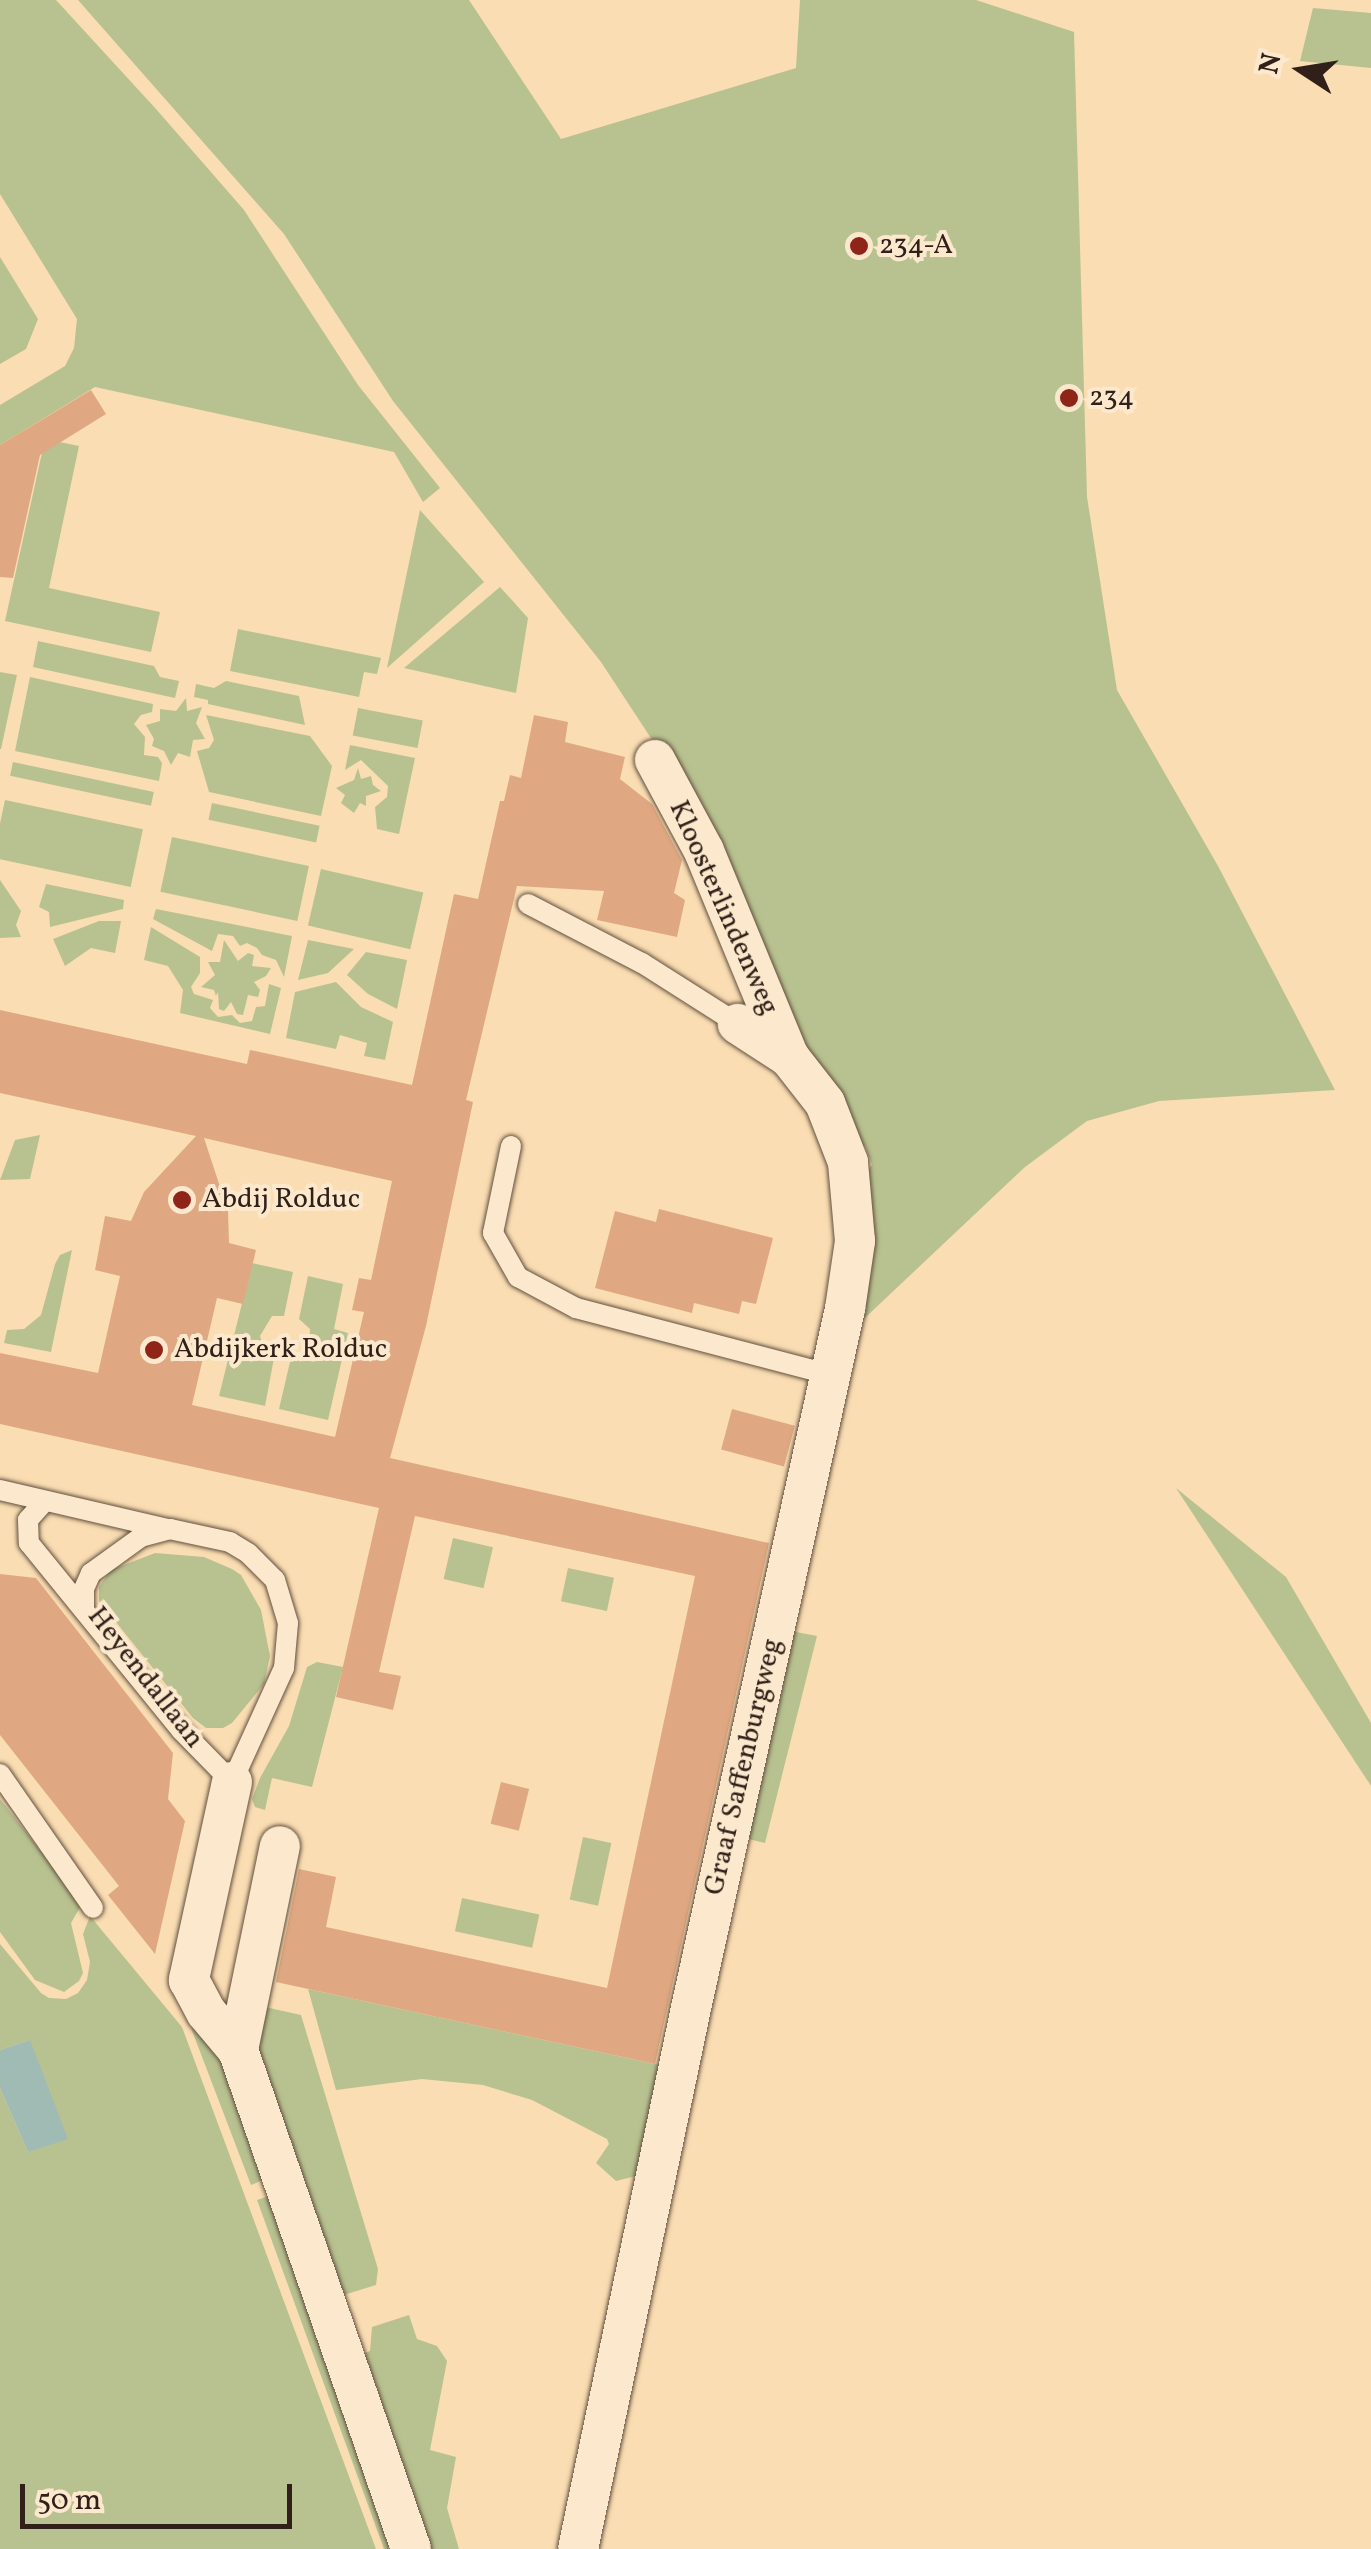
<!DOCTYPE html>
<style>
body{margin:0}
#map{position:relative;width:1371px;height:2549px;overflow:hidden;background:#faddb2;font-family:Vollkorn,serif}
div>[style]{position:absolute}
.green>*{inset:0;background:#b8c290;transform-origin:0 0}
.water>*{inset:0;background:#9fbbb3}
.building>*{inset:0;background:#e0a882;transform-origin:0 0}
.roads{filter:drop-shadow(0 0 2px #624f3f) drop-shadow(0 0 2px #624f3f)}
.lane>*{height:20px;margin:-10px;padding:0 10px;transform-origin:10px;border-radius:10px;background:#fce9cd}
.street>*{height:40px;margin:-20px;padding:0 20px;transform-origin:20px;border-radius:20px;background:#fce9cd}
.dots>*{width:28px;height:28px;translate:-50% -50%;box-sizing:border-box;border:5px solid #fce9cd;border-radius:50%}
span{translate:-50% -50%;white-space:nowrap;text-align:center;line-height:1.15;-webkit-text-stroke:8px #fce9cd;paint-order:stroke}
.poi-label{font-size:28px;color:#302019}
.left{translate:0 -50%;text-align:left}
.street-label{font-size:28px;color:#302019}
.north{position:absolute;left:1251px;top:20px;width:100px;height:100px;-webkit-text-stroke:8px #fce9cd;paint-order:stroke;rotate:282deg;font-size:28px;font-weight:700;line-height:40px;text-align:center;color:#302019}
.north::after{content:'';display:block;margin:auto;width:35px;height:45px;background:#302019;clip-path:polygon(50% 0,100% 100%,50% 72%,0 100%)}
.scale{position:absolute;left:20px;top:2484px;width:272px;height:45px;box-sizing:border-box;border:5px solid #302019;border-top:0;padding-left:12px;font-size:30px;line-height:35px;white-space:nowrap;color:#302019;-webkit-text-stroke:8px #fce9cd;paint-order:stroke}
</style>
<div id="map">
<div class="green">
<i style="clip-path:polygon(0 0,56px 0,156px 109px,244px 210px,358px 385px,440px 488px,423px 502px,394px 452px,95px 387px,0 445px,0 405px,65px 366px,74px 348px,77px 319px,0 194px)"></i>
<i style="clip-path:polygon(78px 0,469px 0,561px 139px,796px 68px,800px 0,976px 0,1074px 32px,1087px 497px,1117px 690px,1218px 866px,1335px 1090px,1159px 1101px,1087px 1121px,1025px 1167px,851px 1331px,861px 1177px,872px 1165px,865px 1146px,852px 1143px,664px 758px,601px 662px,393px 401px,284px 234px)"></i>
<i style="clip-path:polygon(1313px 8px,1371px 13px,1371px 68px,1300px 61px)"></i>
<i style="clip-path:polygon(0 257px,38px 319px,26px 349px,0 364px)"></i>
<i style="clip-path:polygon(45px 439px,79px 446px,49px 588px,160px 612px,151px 652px,5px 621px)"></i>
<i style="clip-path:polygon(420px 510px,484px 582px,387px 668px)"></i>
<i style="clip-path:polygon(500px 587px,528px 618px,516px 693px,404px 668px)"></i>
<i style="clip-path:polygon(238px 629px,381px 658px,377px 674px,364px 672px,359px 697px,230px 671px)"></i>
<i style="clip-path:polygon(38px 641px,154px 666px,160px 677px,179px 681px,175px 698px,33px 667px)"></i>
<i style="clip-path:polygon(0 672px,17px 675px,1px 749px,0 749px)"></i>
<i style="clip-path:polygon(30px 677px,153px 704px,152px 712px,141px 715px,134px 724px,145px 737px,144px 755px,158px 757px,162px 763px,159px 781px,15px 751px)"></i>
<i style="clip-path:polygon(226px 681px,299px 696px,305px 725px,208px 704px,208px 700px,194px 697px,196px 684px,214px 688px)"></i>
<i style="clip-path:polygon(186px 698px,187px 711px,202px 707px,196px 723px,205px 739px,193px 740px,190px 757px,178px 753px,171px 765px,164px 751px,152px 746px,154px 739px,146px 725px,160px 721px,160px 709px,176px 711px)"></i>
<i style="left:358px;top:708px;width:66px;height:28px;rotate:11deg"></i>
<i style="clip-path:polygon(206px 715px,310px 736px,332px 766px,321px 816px,209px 792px,197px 751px,209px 748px,214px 740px)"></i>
<i style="clip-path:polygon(350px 745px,415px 758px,399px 834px,377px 829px,375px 807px,387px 797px,388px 786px,361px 760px,345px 770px)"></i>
<i style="left:13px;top:762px;width:144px;height:14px;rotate:12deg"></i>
<i style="clip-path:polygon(358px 768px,361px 779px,371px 776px,373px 785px,381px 791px,366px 796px,366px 806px,360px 803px,354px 813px,341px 803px,345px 795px,336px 788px,354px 780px)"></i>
<i style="left:5px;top:800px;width:141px;height:59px;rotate:12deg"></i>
<i style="left:212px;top:803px;width:110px;height:17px;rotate:12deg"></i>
<i style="left:172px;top:837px;width:140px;height:56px;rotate:12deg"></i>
<i style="left:321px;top:869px;width:105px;height:58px;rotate:13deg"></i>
<i style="clip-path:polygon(0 880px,21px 911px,16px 925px,21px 937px,0 938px)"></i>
<i style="clip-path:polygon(46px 884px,124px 900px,123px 909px,50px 927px,49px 912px,39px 907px)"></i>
<i style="clip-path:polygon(156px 909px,292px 936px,284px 977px,276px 960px,262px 955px,257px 948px,247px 943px,240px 946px,233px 936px,218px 934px,212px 951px,153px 919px)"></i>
<i style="clip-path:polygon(99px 921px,121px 921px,115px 953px,91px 948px,65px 966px,53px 939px)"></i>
<i style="clip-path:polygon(151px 927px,200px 957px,200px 973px,191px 987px,194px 994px,213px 1000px,210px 1008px,218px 1017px,232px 1015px,240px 1023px,252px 1021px,256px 1007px,265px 1006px,269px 984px,281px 988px,270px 1034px,180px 1013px,183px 990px,168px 966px,144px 960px)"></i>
<i style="clip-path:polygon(224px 940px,238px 961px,248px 953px,254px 955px,252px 966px,271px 968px,266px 976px,254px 982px,260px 990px,258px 997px,248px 995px,243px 1015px,237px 1014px,231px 1002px,224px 1011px,219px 1009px,218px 992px,216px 996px,214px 990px,201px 987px,215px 975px,208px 962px,220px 962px)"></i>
<i style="clip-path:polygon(308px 940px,354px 949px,328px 973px,298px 980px)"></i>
<i style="clip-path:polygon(366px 952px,407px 960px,397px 1009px,368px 994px,347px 975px)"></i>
<i style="clip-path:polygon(336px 982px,361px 1007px,393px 1022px,385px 1060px,364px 1056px,367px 1043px,340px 1035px,336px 1049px,286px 1038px,295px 992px)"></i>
<i style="clip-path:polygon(40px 1135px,30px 1179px,0 1180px,15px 1140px)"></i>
<i style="clip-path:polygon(72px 1250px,51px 1352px,4px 1343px,7px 1330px,24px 1329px,41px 1315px,55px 1264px,60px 1255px)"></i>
<i style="clip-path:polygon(252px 1263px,293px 1272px,284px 1316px,272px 1316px,260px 1336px,264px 1351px,274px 1358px,265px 1406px,219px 1396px)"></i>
<i style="clip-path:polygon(308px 1276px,343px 1284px,334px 1329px,348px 1333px,328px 1420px,279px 1409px,290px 1362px,299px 1360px,309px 1349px,310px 1329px,299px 1319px)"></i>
<i style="clip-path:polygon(1176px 1488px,1286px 1577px,1371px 1723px,1371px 1786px)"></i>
<i style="left:453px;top:1538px;width:41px;height:42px;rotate:13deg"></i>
<i style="clip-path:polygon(155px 1553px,204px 1557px,232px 1569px,241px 1575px,261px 1610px,270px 1656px,264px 1684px,232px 1723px,223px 1728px,206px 1728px,193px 1718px,99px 1601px,99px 1587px,111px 1570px)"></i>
<i style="left:568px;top:1568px;width:47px;height:34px;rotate:12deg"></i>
<i style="clip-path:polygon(785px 1630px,817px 1636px,765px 1843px,748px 1839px)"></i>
<i style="clip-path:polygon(317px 1662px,343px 1667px,312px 1787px,272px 1778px,265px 1810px,255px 1807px,252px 1799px,260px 1778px,289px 1726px,307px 1667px)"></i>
<i style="clip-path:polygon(0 1799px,82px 1904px,71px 1923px,83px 1973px,79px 1981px,64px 1992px,35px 1980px,0 1932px)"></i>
<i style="left:583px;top:1837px;width:29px;height:64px;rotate:12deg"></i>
<i style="left:462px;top:1898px;width:79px;height:34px;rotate:12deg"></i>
<i style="clip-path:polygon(90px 1916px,182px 2027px,376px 2549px,0 2549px,0 2088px,28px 2152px,30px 2040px,0 2050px,0 1944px,41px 1993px,49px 1998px,66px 1999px,78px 1993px,87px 1980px,90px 1962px,83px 1934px)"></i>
<i style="clip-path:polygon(308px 1989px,664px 2066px,644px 2174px,616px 2181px,596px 2163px,609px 2144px,607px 2139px,532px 2100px,483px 2085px,422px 2079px,336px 2090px)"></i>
<i style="clip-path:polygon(256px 2005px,301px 2015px,378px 2269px,376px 2285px,337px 2297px,248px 2035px)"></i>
<i style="clip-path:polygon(191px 2028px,221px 2043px,268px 2178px,251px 2185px)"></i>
<i style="clip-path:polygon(275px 2194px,397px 2549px,384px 2549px,257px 2200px)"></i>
<i style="clip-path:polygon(409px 2315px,417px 2339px,437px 2346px,447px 2361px,430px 2450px,456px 2457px,447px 2508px,459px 2549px,421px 2549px,355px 2357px,370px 2351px,372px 2327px)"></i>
</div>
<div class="water">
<i style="clip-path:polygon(30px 2040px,68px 2139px,28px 2152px,0 2088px,0 2050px)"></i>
</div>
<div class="building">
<i style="clip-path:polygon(91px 390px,106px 414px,40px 455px,13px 578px,0 577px,0 445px)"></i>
<i style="clip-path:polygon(evenodd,534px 715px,568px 722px,565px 742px,625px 757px,620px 779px,652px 804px,682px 860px,674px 893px,685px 900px,677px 937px,597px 920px,604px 891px,517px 886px,466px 1100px,473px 1102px,426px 1326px,390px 1458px,769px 1543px,655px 2064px,276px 1982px,299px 1869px,336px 1877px,326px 1927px,607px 1988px,695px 1576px,415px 1516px,379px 1672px,401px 1676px,393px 1710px,336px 1697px,379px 1508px,0 1424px,0 1353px,98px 1373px,120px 1276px,95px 1270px,105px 1216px,131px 1221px,144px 1192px,196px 1136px,0 1093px,0 1010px,247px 1064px,250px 1050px,412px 1085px,454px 894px,478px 899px,500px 801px,504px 801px,510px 775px,521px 778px,534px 715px,204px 1138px,392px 1181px,371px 1280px,359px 1278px,352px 1310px,364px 1312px,335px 1437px,192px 1405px,217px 1298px,243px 1304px,256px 1250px,229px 1243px,228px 1211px,204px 1138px)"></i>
<i style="clip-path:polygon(659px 1209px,773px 1238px,756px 1304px,742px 1301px,739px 1314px,694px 1303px,692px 1313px,595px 1288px,615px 1211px,656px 1222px)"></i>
<i style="left:732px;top:1409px;width:65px;height:42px;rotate:15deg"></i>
<i style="clip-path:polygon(0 1574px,36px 1578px,173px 1753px,168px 1799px,185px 1821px,155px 1954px,108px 1895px,119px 1886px,0 1735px)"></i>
<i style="left:501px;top:1782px;width:29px;height:43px;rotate:14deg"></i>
</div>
<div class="roads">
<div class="lane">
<i style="left:528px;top:904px;width:128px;rotate:27.4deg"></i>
<i style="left:642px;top:963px;width:114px;rotate:32.4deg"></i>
<i style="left:511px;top:1146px;width:89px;rotate:101.7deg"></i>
<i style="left:493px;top:1233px;width:51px;rotate:60.4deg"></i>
<i style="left:518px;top:1277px;width:66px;rotate:28.1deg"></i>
<i style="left:576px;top:1308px;width:260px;rotate:14.7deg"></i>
<i style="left:0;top:1490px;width:172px;rotate:13.1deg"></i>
<i style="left:44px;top:1502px;width:24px;rotate:132deg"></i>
<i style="left:28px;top:1520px;width:23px;rotate:88deg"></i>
<i style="left:29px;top:1543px;width:241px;rotate:50.9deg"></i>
<i style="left:181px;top:1730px;width:73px;rotate:45.6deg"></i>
<i style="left:232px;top:1782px;width:125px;rotate:-65.5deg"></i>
<i style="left:284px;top:1668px;width:45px;rotate:-84.9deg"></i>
<i style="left:288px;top:1623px;width:45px;rotate:-106.8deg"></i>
<i style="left:275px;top:1580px;width:38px;rotate:-135deg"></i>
<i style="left:248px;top:1553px;width:21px;rotate:-149deg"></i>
<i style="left:230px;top:1542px;width:61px;rotate:-167.8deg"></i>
<i style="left:170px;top:1529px;width:30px;rotate:165deg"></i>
<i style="left:141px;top:1537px;width:62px;rotate:144.2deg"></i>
<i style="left:91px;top:1573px;width:17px;rotate:114deg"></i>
<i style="left:84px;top:1589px;width:21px;rotate:90deg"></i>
<i style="left:0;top:1774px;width:163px;rotate:55.2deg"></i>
</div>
<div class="street">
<i style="left:655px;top:760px;width:103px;rotate:61.7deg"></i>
<i style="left:704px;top:851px;width:223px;rotate:67.6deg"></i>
<i style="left:232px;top:1782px;width:203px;rotate:102.3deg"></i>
<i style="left:189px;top:1980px;width:36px;rotate:62deg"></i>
<i style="left:206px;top:2012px;width:50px;rotate:49.9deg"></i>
<i style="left:238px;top:2050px;width:528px;rotate:70.88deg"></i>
<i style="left:238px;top:2050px;width:208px;rotate:-78.4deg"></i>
<i style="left:578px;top:2549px;width:553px;rotate:-78.2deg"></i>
<i style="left:691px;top:2008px;width:716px;rotate:-77.58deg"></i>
<i style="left:845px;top:1309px;width:69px;rotate:-81.6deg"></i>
<i style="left:855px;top:1241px;width:79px;rotate:-95.1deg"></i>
<i style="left:848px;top:1162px;width:63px;rotate:-111.3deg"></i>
<i style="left:825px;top:1103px;width:58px;rotate:-128deg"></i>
<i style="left:789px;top:1057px;width:61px;rotate:-147.1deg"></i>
</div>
</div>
<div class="dots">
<i style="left:859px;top:246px;background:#8f2418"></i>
<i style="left:1069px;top:398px;background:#8f2418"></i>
<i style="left:182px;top:1200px;background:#8f2418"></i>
<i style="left:154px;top:1350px;background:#8f2418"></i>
</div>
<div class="poi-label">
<span class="left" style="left:879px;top:246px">234-A</span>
<span class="left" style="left:1089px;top:398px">234</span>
<span class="left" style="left:202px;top:1200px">Abdij Rolduc</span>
<span class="left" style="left:174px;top:1350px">Abdijkerk Rolduc</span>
</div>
<div class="street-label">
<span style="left:723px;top:908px;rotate:66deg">Kloosterlindenweg</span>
<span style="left:145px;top:1678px;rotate:52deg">Heyendallaan</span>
<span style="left:744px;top:1767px;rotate:-77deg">Graaf Saffenburgweg</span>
</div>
<div class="north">N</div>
<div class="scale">50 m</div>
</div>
